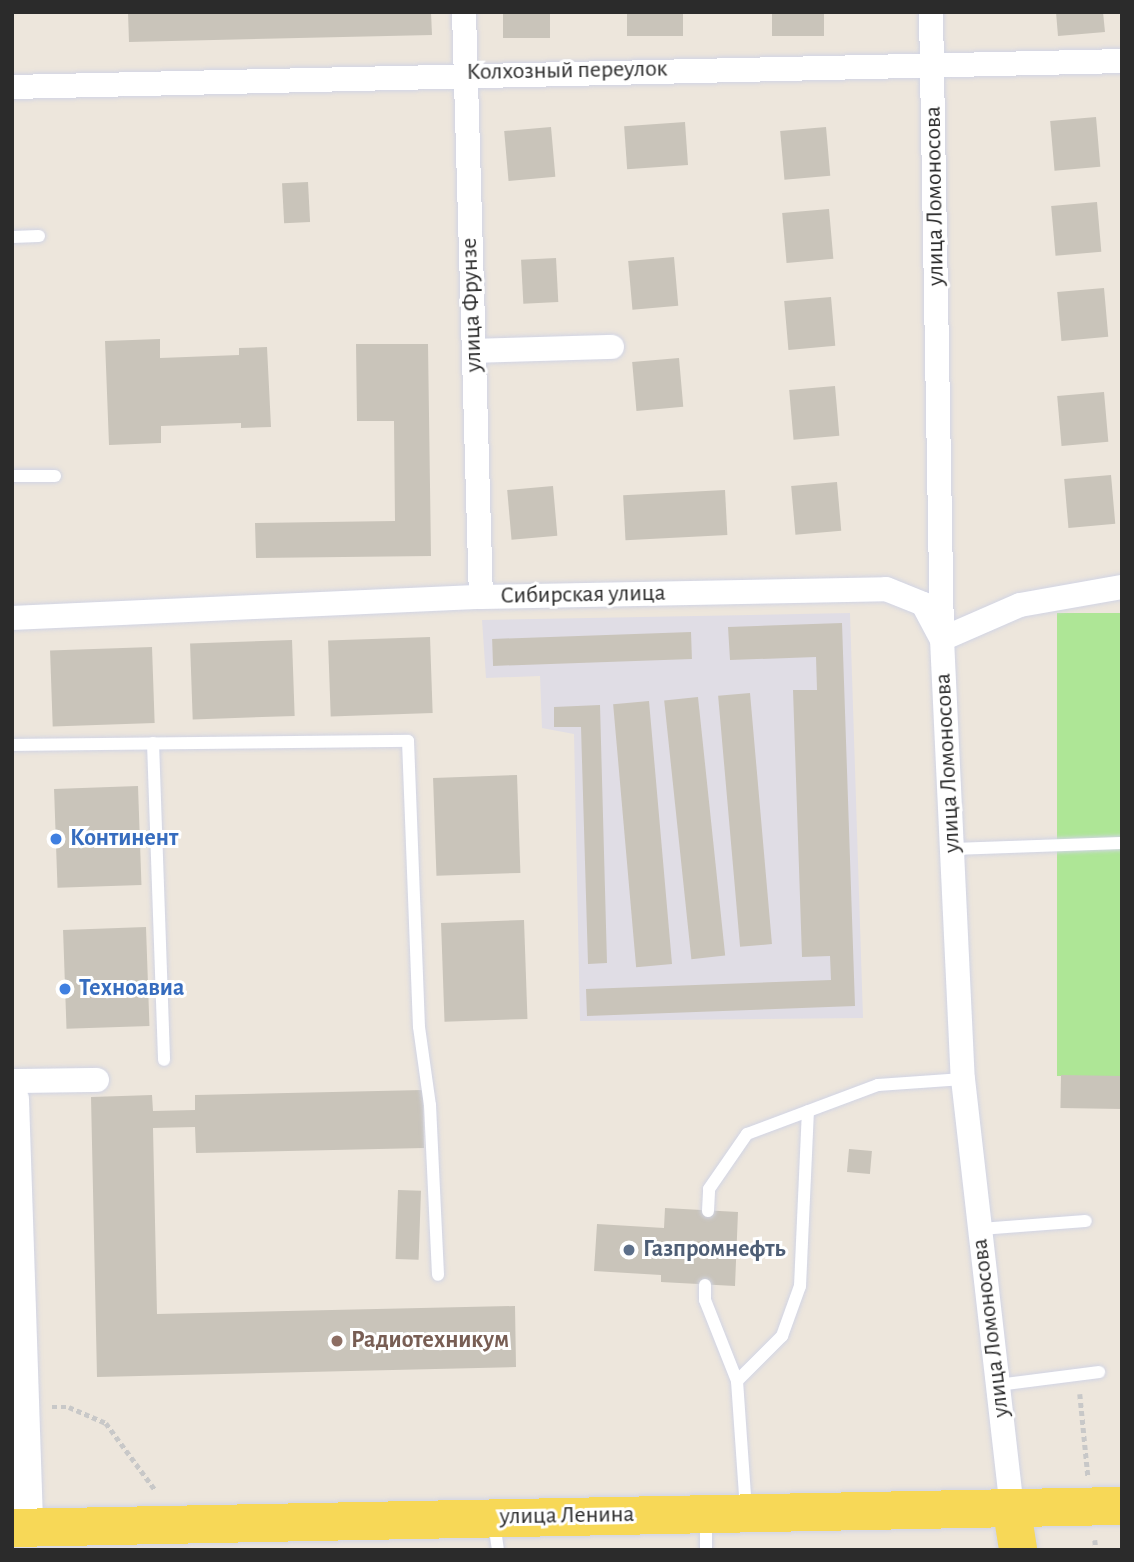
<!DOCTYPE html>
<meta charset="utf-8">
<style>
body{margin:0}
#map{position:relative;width:1134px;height:1562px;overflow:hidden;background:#ede6dc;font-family:"Alegreya Sans",sans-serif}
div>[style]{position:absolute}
.industrial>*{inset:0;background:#e0dde5}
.green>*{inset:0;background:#aee696;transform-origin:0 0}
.building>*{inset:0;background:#c9c4ba;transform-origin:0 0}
.path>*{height:4.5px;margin-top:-2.25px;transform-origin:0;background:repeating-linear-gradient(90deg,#c8c8c8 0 5px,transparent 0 8.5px)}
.roads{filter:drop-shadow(0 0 2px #d1d4e4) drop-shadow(0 0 2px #d1d4e4)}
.lane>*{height:12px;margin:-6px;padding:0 6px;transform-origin:6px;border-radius:6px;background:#fff}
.street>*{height:24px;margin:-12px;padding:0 12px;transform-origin:12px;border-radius:12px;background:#fff}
.secondary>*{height:33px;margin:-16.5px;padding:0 16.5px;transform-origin:16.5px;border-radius:16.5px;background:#fff}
.primary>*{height:38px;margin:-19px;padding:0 19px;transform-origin:19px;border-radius:19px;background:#f7d857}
.dots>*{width:19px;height:19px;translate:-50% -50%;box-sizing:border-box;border:4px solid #fff;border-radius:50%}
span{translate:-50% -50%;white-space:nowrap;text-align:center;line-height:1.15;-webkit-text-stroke:6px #fff;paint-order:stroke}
.street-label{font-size:24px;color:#2b2b2b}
.shop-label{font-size:24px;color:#366cbe;font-weight:700}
.left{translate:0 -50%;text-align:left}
.service-label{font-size:24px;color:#4e5e75;font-weight:700}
.education-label{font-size:24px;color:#785e54;font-weight:700}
.frame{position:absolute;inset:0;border:14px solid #2b2b2b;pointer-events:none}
</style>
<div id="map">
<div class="industrial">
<i style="clip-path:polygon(850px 613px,863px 1018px,580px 1021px,574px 734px,542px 728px,540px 676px,486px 678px,482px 620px)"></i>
</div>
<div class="green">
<i style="left:1122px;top:613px;width:463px;height:65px;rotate:90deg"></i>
</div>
<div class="building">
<i style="clip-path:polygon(128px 12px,431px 12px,432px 35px,129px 42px)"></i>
<i style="left:503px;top:12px;width:47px;height:26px"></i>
<i style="left:627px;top:12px;width:56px;height:24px"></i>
<i style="left:772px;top:12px;width:52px;height:24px"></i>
<i style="clip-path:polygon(1056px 12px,1103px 12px,1105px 32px,1058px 36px)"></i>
<i style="left:1096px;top:117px;width:50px;height:46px;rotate:85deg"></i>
<i style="left:685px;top:122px;width:43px;height:61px;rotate:86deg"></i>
<i style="left:551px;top:127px;width:50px;height:47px;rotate:85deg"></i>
<i style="left:826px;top:127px;width:49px;height:46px;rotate:85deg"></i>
<i style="left:308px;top:182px;width:40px;height:26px;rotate:87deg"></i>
<i style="left:1097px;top:202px;width:50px;height:46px;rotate:85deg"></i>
<i style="left:829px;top:209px;width:50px;height:47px;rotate:85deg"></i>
<i style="left:674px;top:257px;width:49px;height:46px;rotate:85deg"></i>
<i style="left:556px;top:258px;width:44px;height:35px;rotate:87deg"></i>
<i style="left:1104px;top:288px;width:49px;height:47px;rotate:85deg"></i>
<i style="left:831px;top:297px;width:49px;height:47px;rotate:85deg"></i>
<i style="clip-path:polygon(160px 339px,160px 358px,239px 355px,239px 348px,267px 347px,271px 427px,241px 428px,241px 423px,161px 426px,161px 443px,109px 445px,105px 341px)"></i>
<i style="clip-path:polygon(356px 344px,428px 344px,431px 556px,256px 558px,255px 523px,395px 521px,394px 421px,357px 421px)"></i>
<i style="left:679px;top:358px;width:49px;height:47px;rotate:85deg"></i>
<i style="left:835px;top:386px;width:50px;height:46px;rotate:85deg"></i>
<i style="left:1104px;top:392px;width:50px;height:47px;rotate:85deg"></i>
<i style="left:1111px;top:475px;width:49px;height:47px;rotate:85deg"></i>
<i style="left:837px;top:482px;width:49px;height:46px;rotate:85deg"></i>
<i style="left:553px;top:486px;width:50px;height:46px;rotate:85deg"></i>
<i style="left:725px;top:490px;width:45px;height:102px;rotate:87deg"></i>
<i style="clip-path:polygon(842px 623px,855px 1006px,587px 1016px,586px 989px,831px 980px,830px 956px,802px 957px,793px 690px,817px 690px,816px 657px,730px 660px,728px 627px)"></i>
<i style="left:691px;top:632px;width:27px;height:199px;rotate:88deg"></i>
<i style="left:430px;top:637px;width:76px;height:102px;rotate:88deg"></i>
<i style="left:292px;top:640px;width:76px;height:102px;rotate:88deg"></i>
<i style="left:152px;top:647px;width:76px;height:102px;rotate:88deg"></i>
<i style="left:750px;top:693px;width:252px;height:32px;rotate:85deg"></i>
<i style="left:698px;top:697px;width:260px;height:34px;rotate:84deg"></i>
<i style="left:649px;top:701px;width:264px;height:36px;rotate:85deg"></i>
<i style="clip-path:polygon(600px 705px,607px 963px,588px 964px,581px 727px,554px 727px,554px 707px)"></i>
<i style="left:517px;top:775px;width:98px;height:84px;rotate:88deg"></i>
<i style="left:138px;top:786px;width:99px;height:84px;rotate:88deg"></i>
<i style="left:524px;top:920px;width:99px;height:83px;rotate:88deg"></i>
<i style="left:146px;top:927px;width:99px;height:83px;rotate:88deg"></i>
<i style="left:1061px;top:1075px;width:61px;height:33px;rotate:1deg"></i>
<i style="clip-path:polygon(423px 1090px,424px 1148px,196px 1153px,195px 1127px,153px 1128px,157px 1314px,515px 1306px,516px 1367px,97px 1377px,91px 1097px,152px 1095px,153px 1111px,195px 1110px,195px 1095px)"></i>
<i style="left:849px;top:1149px;width:23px;height:23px;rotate:5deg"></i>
<i style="left:398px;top:1190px;width:23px;height:69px;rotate:2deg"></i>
<i style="clip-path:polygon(665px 1208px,738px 1212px,735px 1286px,661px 1282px,661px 1275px,594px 1271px,597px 1224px,664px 1228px)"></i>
</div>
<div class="path">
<i style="left:1080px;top:1394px;width:82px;rotate:84.4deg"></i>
<i style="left:52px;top:1407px;width:17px"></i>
<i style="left:69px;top:1407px;width:40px;rotate:23.4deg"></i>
<i style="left:106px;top:1423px;width:84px;rotate:53.7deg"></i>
<i style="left:1095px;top:1540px;width:10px;rotate:84deg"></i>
</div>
<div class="roads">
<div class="lane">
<i style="left:12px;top:237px;width:27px;rotate:-2deg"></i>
<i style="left:12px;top:476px;width:43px"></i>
<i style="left:153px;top:743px;width:317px;rotate:88deg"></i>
<i style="left:12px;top:745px;width:396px;rotate:-0.6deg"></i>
<i style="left:408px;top:741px;width:286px;rotate:87.8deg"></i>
<i style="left:419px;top:1027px;width:79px;rotate:82deg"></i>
<i style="left:430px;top:1105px;width:170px;rotate:87.3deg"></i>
<i style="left:952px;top:849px;width:170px;rotate:-2deg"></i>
<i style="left:708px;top:1211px;width:22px;rotate:-87deg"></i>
<i style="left:709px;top:1189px;width:67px;rotate:-55.4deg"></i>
<i style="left:747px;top:1134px;width:140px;rotate:-20.5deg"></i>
<i style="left:878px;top:1085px;width:85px;rotate:-4deg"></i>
<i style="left:980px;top:1229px;width:106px;rotate:-4.3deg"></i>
<i style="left:705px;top:1285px;width:15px;rotate:90deg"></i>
<i style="left:705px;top:1300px;width:87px;rotate:68.4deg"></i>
<i style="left:737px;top:1381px;width:128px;rotate:86deg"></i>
<i style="left:737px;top:1381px;width:64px;rotate:-45deg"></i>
<i style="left:782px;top:1336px;width:53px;rotate:-70.2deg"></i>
<i style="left:800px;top:1286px;width:175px;rotate:-87.4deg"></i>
<i style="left:998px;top:1385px;width:102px;rotate:-7.3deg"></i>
<i style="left:494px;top:1522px;width:28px;rotate:82deg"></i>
<i style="left:706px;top:1550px;width:34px;rotate:-90deg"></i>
</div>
<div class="street">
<i style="left:464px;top:12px;width:585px;rotate:88.34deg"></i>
<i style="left:931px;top:12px;width:627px;rotate:88.99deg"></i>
<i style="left:942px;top:639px;width:441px;rotate:87.3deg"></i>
<i style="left:963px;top:1079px;width:435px;rotate:83.5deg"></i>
<i style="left:12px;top:87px;width:1110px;rotate:-1.34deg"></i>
<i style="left:474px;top:351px;width:138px;rotate:-1.7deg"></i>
<i style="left:12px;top:618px;width:469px;rotate:-2.6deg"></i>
<i style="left:481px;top:597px;width:405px;rotate:-1.1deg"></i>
<i style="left:886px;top:589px;width:40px;rotate:22deg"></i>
<i style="left:923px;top:604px;width:40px;rotate:62deg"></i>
<i style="left:942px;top:639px;width:85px;rotate:-23.6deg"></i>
<i style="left:1020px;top:605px;width:104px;rotate:-10deg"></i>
<i style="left:12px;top:1081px;width:85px;rotate:-0.7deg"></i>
</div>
<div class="secondary">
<i style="left:12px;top:1099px;width:428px;rotate:88.1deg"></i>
</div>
<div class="primary">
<i style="left:1012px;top:1511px;width:39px;rotate:81deg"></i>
<i style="left:12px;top:1528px;width:1110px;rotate:-1.14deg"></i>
</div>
</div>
<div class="dots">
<i style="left:56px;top:839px;background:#3f7fe0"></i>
<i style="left:65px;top:989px;background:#3f7fe0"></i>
<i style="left:629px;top:1250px;background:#5c6f8a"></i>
<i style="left:337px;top:1341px;background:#8d6e63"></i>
</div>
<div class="street-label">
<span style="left:567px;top:71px;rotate:-1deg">Колхозный переулок</span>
<span style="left:935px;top:196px;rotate:-91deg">улица Ломоносова</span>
<span style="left:472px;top:305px;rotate:-92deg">улица Фрунзе</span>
<span style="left:583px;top:595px;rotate:-1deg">Сибирская улица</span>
<span style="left:948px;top:763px;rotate:-93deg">улица Ломоносова</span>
<span style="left:991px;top:1328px;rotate:-97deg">улица Ломоносова</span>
<span style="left:567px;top:1516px;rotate:-1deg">улица Ленина</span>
</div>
<div class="shop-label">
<span class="left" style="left:70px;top:839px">Континент</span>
<span class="left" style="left:79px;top:989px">Техноавиа</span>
</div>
<div class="service-label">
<span class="left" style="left:643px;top:1250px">Газпромнефть</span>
</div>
<div class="education-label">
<span class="left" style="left:351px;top:1341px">Радиотехникум</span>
</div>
<div class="frame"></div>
</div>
